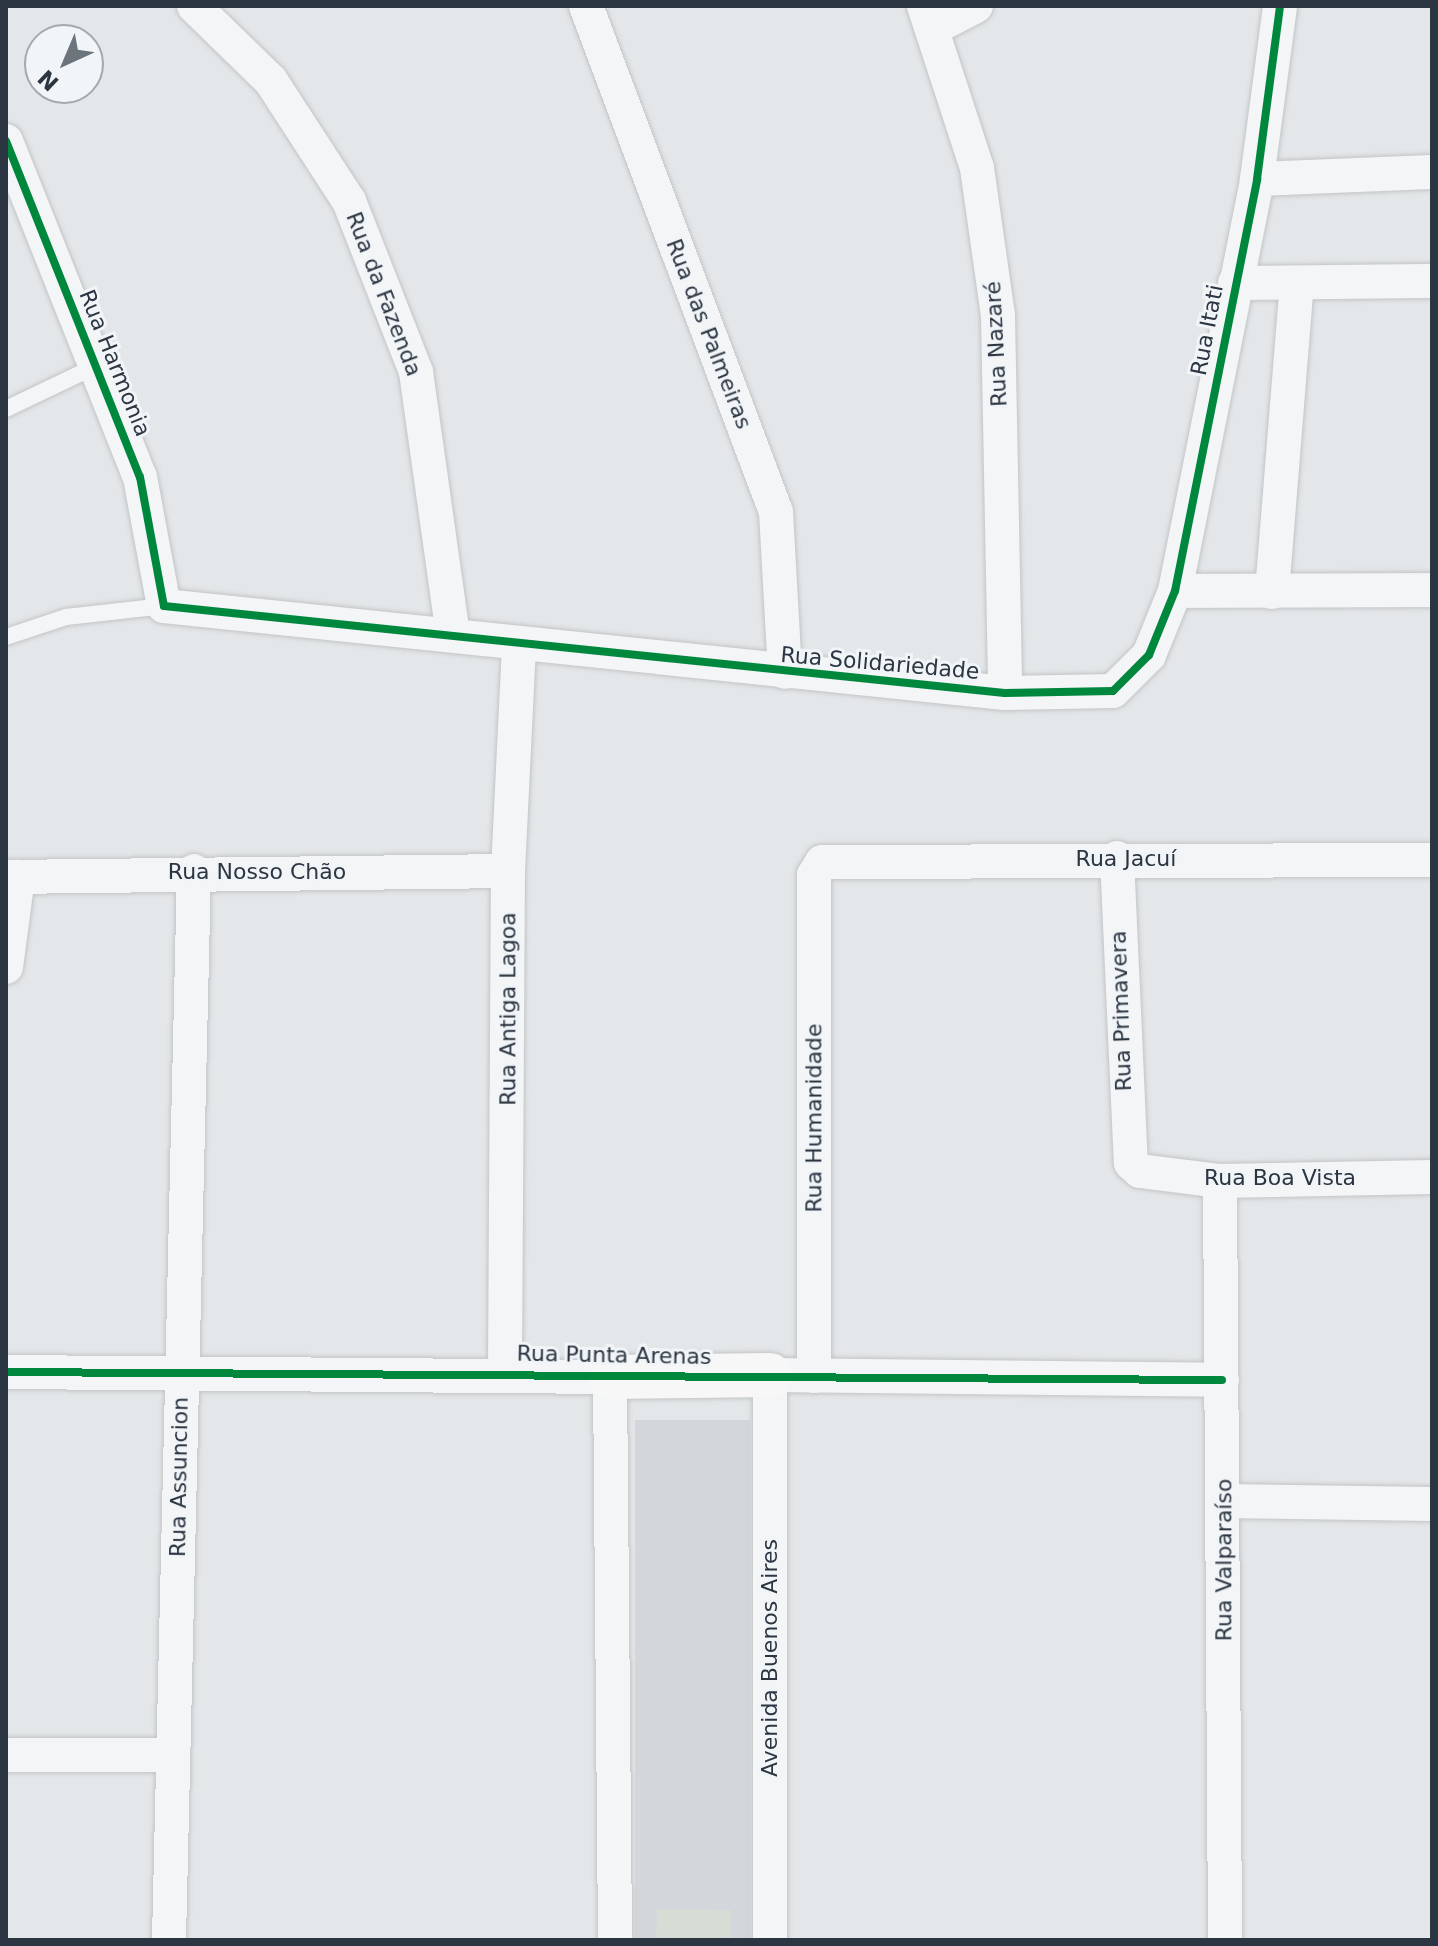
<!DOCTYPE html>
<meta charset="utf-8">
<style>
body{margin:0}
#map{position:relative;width:1438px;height:1946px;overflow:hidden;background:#e4e7e9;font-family:"DejaVu Sans",sans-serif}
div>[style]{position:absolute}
.built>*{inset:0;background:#d3d7dc;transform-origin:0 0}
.green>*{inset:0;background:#d6ddd5;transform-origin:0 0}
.roads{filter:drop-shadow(0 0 2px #c2c5c7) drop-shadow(0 0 2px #c2c5c7)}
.lane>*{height:16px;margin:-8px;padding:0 8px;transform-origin:8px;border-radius:8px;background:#f3f5f6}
.street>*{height:34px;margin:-17px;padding:0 17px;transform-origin:17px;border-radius:17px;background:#f3f5f6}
.secondary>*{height:44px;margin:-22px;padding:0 22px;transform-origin:22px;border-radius:22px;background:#f7f7f7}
.cycleway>*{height:8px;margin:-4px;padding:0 4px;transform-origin:4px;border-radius:4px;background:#00873e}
span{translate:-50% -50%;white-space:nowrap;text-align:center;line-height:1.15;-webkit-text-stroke:6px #f2f5f8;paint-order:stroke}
.street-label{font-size:22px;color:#2c3642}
.frame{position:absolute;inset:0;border:8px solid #2c3642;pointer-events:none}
.north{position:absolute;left:24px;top:24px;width:80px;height:80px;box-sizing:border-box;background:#f2f5f8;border:2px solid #a3a9af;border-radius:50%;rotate:224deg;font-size:22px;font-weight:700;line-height:32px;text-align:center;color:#2c3642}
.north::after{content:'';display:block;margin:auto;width:28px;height:36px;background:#6c747c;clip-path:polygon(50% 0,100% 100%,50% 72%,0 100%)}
</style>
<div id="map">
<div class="built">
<i style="left:635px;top:1420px;width:115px;height:520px"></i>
</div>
<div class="green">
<i style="left:657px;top:1909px;width:74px;height:31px;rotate:1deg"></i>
</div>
<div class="roads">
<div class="lane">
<i style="left:6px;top:409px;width:102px;rotate:-25.6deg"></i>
<i style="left:6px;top:637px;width:63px;rotate:-18.4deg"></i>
<i style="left:66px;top:617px;width:99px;rotate:-6.4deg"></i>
</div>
<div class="street">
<i style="left:194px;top:6px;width:107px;rotate:44.2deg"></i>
<i style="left:271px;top:81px;width:143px;rotate:57deg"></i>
<i style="left:349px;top:201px;width:184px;rotate:68.6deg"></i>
<i style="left:416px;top:372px;width:265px;rotate:82deg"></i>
<i style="left:586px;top:6px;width:540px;rotate:69.42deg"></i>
<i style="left:776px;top:512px;width:160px;rotate:86.8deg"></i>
<i style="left:924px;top:6px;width:170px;rotate:71.9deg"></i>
<i style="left:977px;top:168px;width:149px;rotate:81.9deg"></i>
<i style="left:998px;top:316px;width:377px;rotate:88.9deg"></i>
<i style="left:935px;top:27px;width:46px;rotate:-27.1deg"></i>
<i style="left:6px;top:141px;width:362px;rotate:68.3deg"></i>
<i style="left:140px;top:477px;width:131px;rotate:79.5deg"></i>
<i style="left:164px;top:606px;width:845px;rotate:5.91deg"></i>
<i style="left:1005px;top:693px;width:108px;rotate:-1.1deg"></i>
<i style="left:1113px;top:691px;width:51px;rotate:-45deg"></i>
<i style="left:1149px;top:655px;width:69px;rotate:-67.9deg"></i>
<i style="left:1175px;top:591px;width:420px;rotate:-78.7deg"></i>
<i style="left:1257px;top:179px;width:175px;rotate:-82.4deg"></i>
<i style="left:1257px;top:179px;width:175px;rotate:-2.3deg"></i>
<i style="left:1235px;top:283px;width:197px;rotate:-0.6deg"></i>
<i style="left:1175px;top:591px;width:257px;rotate:-0.2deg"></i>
<i style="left:1272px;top:592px;width:310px;rotate:-85.4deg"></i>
<i style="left:1117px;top:858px;width:305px;rotate:87.4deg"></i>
<i style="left:1131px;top:1163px;width:12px;rotate:42deg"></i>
<i style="left:1140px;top:1171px;width:81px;rotate:7.1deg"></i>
<i style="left:1220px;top:1181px;width:212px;rotate:-1.1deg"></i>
<i style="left:6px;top:877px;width:502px;rotate:-0.68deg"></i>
<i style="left:6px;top:967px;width:91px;rotate:-82.4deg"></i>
<i style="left:1220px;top:1181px;width:759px;rotate:89.62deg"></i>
<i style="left:505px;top:1371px;width:500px;rotate:-89.66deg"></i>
<i style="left:508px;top:871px;width:224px;rotate:-87.2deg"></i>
<i style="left:6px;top:1372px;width:604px;rotate:0.47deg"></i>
<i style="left:610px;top:1377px;width:563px;rotate:89.49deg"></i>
<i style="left:814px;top:1376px;width:501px;rotate:-90deg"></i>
<i style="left:814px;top:875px;width:15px;rotate:-58deg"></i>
<i style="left:822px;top:862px;width:610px;rotate:-0.19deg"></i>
<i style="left:1224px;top:1501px;width:208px;rotate:0.8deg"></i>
<i style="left:6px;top:1755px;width:166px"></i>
<i style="left:169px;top:1940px;width:1069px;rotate:-88.66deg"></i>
<i style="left:770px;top:1940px;width:565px;rotate:-90deg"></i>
<i style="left:770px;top:1375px;width:452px;rotate:0.6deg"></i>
</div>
<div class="secondary">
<i style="left:610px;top:1377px;width:160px;rotate:-0.7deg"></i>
</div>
</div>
<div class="cycleway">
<i style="left:6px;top:141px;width:362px;rotate:68.3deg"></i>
<i style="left:140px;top:477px;width:131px;rotate:79.5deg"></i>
<i style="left:164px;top:606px;width:845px;rotate:5.91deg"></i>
<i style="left:1005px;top:693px;width:108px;rotate:-1.1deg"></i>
<i style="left:1113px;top:691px;width:51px;rotate:-45deg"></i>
<i style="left:1149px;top:655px;width:69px;rotate:-67.9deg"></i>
<i style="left:1175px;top:591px;width:420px;rotate:-78.7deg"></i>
<i style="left:1257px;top:179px;width:175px;rotate:-82.4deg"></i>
<i style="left:6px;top:1372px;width:1216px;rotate:0.38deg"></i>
</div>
<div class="street-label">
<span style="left:384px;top:294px;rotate:69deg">Rua da Fazenda</span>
<span style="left:1207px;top:330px;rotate:-79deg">Rua Itati</span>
<span style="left:709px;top:334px;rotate:69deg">Rua das Palmeiras</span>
<span style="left:996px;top:344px;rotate:-93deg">Rua Nazaré</span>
<span style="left:115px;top:363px;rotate:68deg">Rua Harmonia</span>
<span style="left:880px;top:663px;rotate:5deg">Rua Solidariedade</span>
<span style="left:1126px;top:859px">Rua Jacuí</span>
<span style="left:257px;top:872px">Rua Nosso Chão</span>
<span style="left:508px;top:1009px;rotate:-90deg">Rua Antiga Lagoa</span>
<span style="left:1121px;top:1011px;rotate:-92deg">Rua Primavera</span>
<span style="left:814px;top:1118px;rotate:-90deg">Rua Humanidade</span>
<span style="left:1280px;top:1178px">Rua Boa Vista</span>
<span style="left:614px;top:1355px;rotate:1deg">Rua Punta Arenas</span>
<span style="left:179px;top:1477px;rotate:-89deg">Rua Assuncion</span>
<span style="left:1224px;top:1560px;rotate:-90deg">Rua Valparaíso</span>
<span style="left:770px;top:1658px;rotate:-90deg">Avenida Buenos Aires</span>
</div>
<div class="frame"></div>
<div class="north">N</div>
</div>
